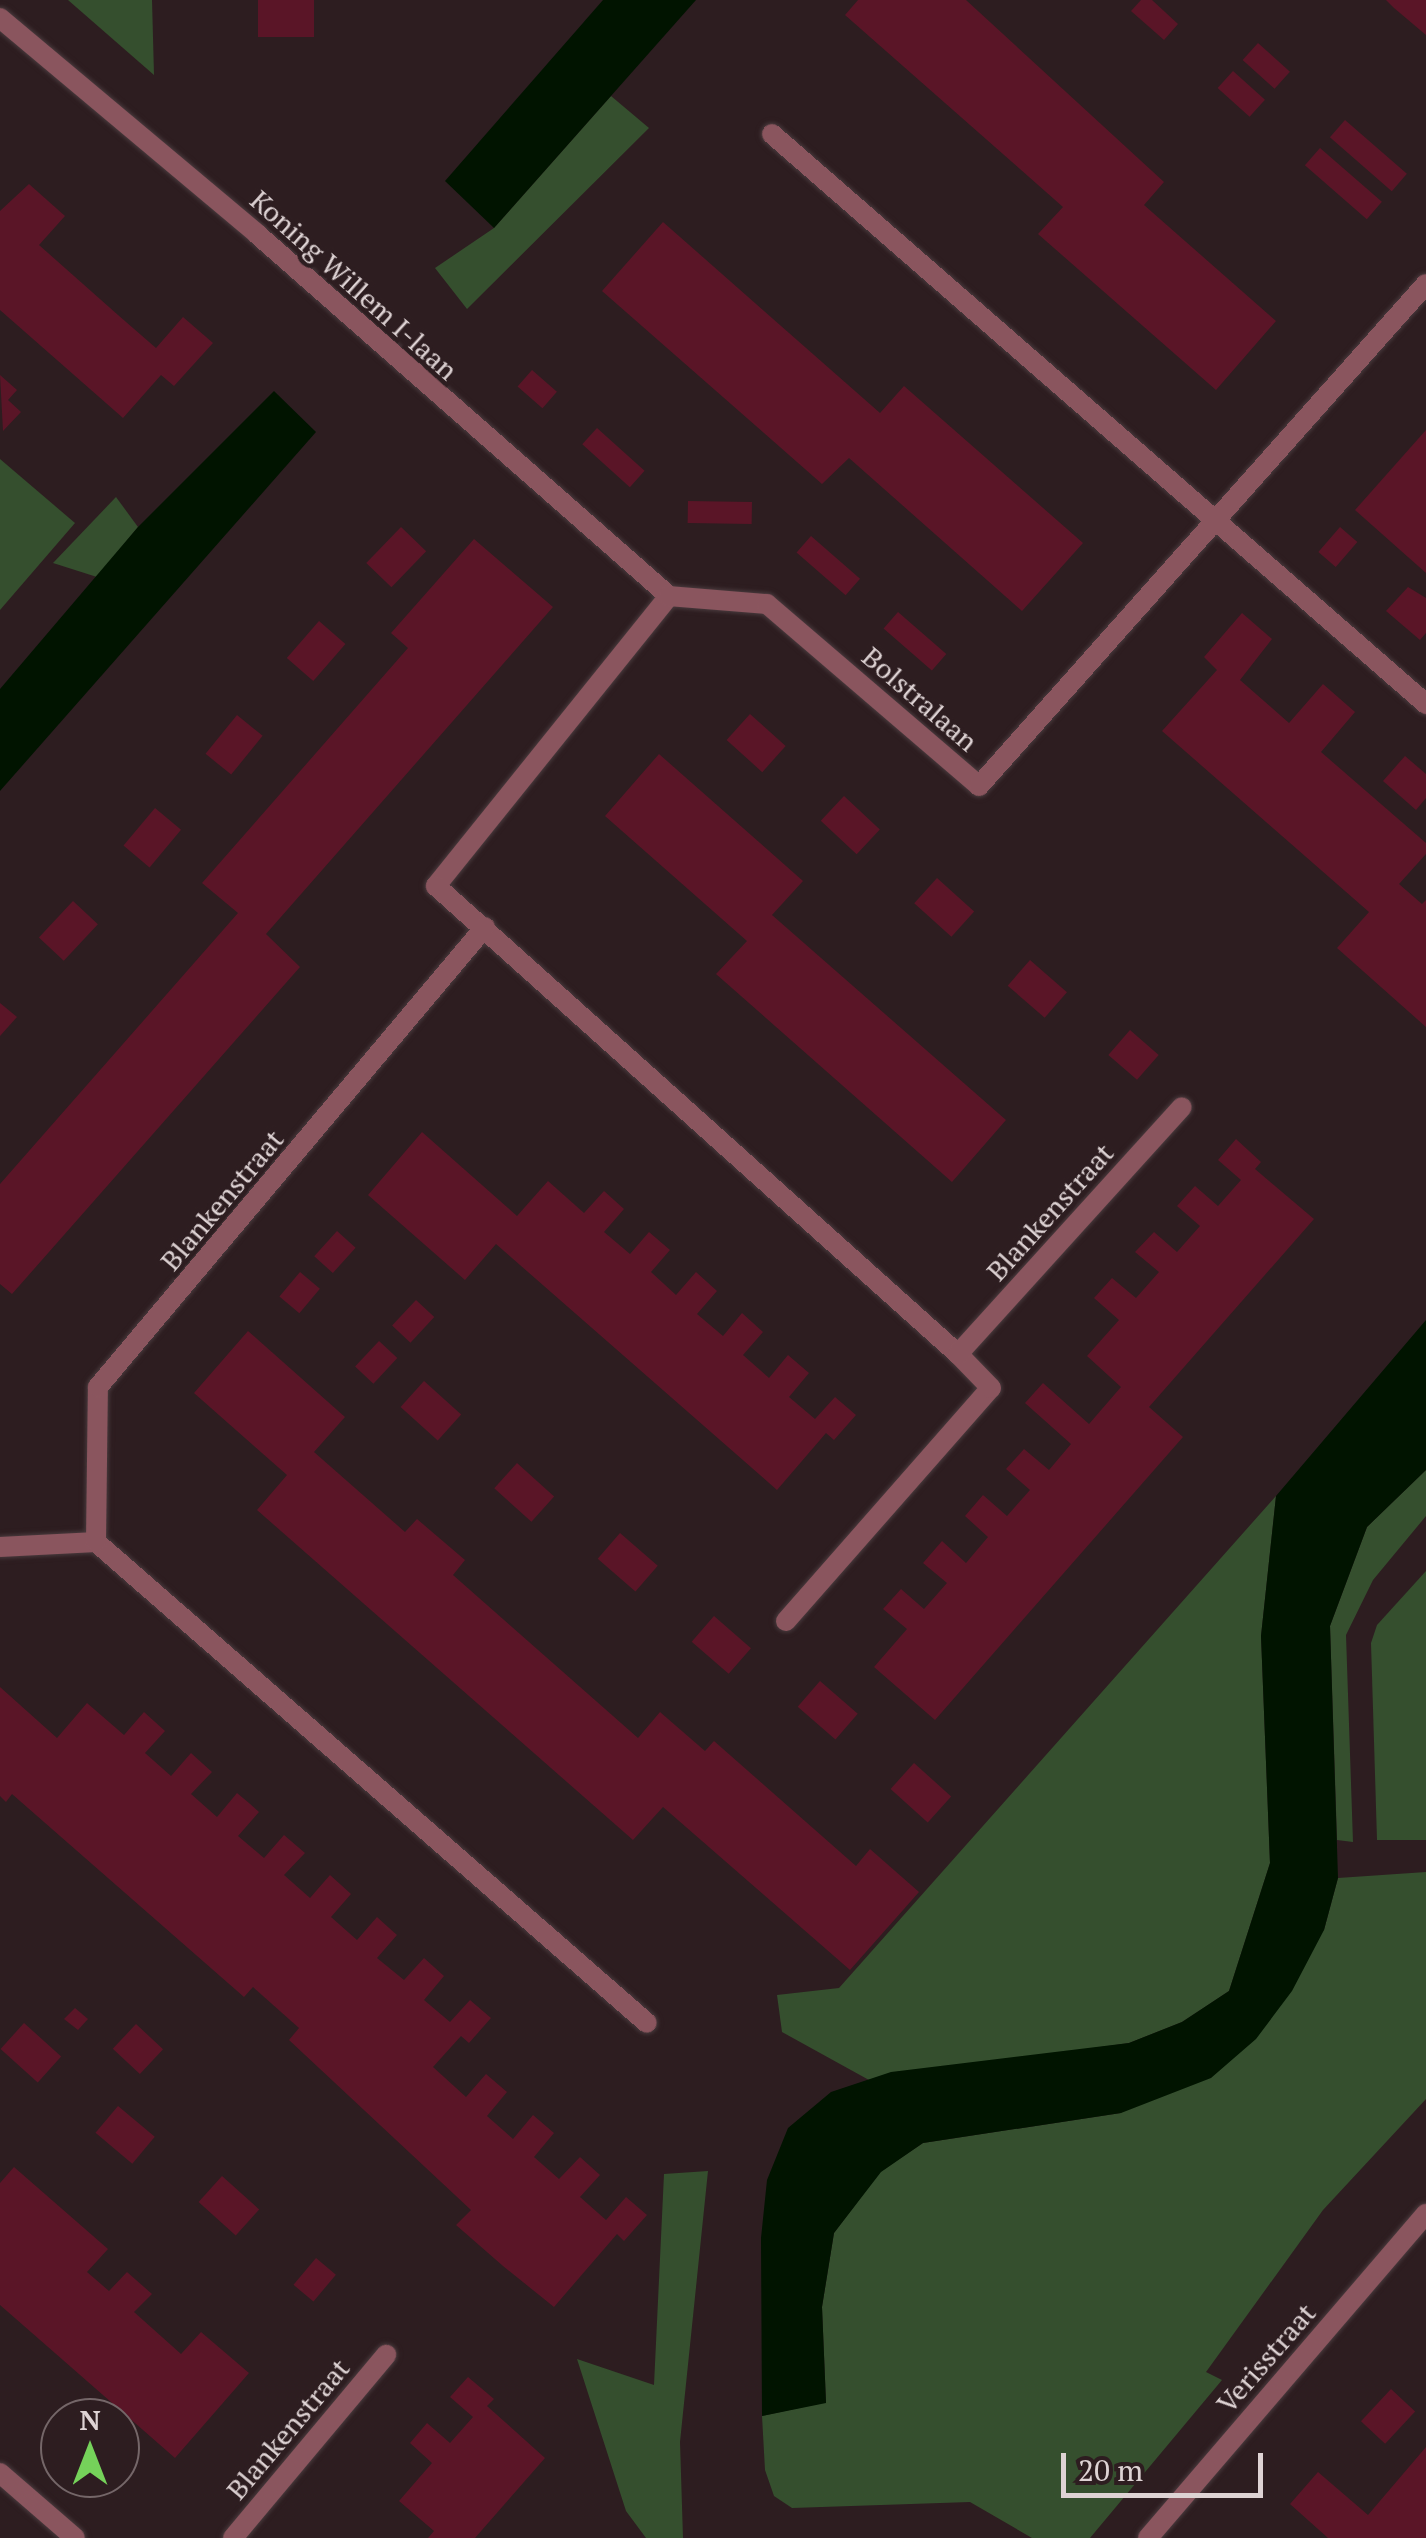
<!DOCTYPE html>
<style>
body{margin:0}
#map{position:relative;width:1426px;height:2538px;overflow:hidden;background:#2d1d20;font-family:"PT Serif",serif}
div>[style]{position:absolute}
.green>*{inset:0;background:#354f2e}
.water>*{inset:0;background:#011400}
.building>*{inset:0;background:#5a1527;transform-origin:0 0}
.roads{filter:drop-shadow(0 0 2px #493a3d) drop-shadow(0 0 2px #493a3d)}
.street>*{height:20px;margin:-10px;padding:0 10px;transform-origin:10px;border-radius:10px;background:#8a555e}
span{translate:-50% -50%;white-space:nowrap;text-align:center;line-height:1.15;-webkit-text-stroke:9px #2d1d20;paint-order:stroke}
.street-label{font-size:28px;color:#ded3d4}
.north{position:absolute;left:40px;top:2398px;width:100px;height:100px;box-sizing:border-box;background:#2d1d20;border:2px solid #746668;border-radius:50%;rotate:0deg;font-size:28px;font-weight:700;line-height:40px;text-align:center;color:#ded3d4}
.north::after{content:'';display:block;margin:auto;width:35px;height:45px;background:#75d25a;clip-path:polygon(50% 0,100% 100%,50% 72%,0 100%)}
.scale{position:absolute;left:1061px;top:2453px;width:202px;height:45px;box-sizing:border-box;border:5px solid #ded3d4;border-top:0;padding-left:12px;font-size:30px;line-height:35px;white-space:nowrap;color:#ded3d4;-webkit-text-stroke:8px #2d1d20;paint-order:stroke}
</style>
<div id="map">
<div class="green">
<i style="clip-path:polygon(68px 0,152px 0,154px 75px)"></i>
<i style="clip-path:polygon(611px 96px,649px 128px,467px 309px,435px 268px,494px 228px)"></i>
<i style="clip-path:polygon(0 459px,75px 523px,0 610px)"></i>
<i style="clip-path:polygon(116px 497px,138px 527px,97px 577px,53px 563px)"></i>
<i style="clip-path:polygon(1426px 1470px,1426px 1516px,1373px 1580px,1346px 1635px,1353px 1842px,1337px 1840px,1330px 1626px,1367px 1527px)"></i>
<i style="clip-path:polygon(1276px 1496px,1261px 1636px,1270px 1863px,1229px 1991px,1182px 2022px,1129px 2043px,869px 2080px,782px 2032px,777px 1995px,839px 1988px)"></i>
<i style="clip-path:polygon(1426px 1571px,1426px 1840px,1377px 1840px,1371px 1643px,1377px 1625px)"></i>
<i style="clip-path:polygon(1426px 1872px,1426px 2099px,1323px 2210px,1206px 2372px,1222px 2380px,1090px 2538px,1032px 2538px,970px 2502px,792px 2508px,774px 2496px,765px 2470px,762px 2416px,826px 2402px,822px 2307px,834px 2233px,880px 2172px,923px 2143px,1121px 2113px,1324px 1930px,1338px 1878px)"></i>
<i style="clip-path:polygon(708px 2171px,680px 2442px,683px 2538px,646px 2538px,626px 2511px,577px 2359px,654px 2385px,664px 2174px)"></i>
</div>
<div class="water">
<i style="clip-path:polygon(603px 0,696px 0,494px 228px,445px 181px)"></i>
<i style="clip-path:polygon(274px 391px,316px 432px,0 791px,0 689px,138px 527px)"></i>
<i style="clip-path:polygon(1426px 1320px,1426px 1470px,1367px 1527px,1330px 1626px,1338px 1878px,1324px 1930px,1292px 1991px,1256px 2039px,1211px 2078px,1121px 2113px,923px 2143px,881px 2172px,834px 2233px,822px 2307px,826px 2403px,762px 2416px,761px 2238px,767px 2180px,788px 2128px,831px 2092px,891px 2072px,1129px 2043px,1182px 2022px,1229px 1991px,1270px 1863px,1261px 1636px,1276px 1496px)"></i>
</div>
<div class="building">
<i style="left:258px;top:0;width:56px;height:37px"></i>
<i style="clip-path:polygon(858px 0,966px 0,1164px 182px,1144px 205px,1276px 321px,1216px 390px,1038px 234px,1063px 207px,845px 15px)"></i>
<i style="clip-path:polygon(1141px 0,1152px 0,1178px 24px,1164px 40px,1131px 11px)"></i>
<i style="clip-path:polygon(1386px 0,1426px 0,1426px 35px,1394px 8px)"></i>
<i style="left:1258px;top:43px;width:43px;height:23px;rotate:42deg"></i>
<i style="left:1233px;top:71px;width:43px;height:23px;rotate:42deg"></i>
<i style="left:1345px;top:120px;width:82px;height:23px;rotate:41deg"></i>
<i style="left:1320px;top:148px;width:82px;height:23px;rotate:41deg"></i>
<i style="clip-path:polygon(29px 184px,65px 216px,39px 245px,118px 315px,156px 348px,183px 317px,213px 343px,174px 386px,161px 375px,123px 418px,0 310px,0 211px)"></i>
<i style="clip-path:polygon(663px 222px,880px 413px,904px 386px,1083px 543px,1022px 611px,849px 458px,822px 484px,602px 291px)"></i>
<i style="left:532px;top:370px;width:33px;height:22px;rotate:41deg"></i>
<i style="clip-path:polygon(0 375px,17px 390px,8px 400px,21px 412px,3px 431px)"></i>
<i style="left:597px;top:428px;width:64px;height:22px;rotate:42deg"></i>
<i style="clip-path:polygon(1426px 430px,1426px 573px,1355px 510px)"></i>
<i style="left:688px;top:501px;width:64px;height:22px;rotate:1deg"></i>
<i style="left:401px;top:527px;width:35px;height:50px;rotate:44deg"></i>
<i style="left:1340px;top:527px;width:23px;height:33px;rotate:41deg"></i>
<i style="left:811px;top:536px;width:65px;height:22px;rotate:41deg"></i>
<i style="clip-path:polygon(474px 539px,553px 607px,266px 934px,300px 967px,12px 1294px,0 1284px,0 1184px,238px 913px,202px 883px,408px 648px,391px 633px)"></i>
<i style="clip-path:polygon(1408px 587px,1426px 598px,1426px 633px,1420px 640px,1386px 611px)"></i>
<i style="left:898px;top:612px;width:64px;height:22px;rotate:41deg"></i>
<i style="clip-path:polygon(1242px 613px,1272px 639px,1240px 680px,1289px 723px,1323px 684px,1355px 712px,1321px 752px,1426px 843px,1426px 854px,1399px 884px,1422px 904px,1426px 900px,1426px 1027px,1337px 948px,1369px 912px,1162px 731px,1217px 670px,1204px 657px)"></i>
<i style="left:319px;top:621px;width:35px;height:49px;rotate:41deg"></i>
<i style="left:750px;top:714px;width:48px;height:35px;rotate:42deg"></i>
<i style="left:237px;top:715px;width:33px;height:50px;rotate:39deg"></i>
<i style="clip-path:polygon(659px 754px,803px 881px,772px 915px,1006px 1120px,952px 1182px,716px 974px,747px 941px,605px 816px)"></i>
<i style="clip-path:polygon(1405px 756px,1426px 774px,1426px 798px,1416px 810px,1383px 781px)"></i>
<i style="left:844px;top:796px;width:49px;height:34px;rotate:43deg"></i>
<i style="left:155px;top:808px;width:34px;height:49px;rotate:40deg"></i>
<i style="left:937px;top:878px;width:50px;height:34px;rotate:42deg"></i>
<i style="left:73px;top:901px;width:34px;height:50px;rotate:43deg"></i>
<i style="left:1030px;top:960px;width:49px;height:34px;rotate:41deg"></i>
<i style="clip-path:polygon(0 1003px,17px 1017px,0 1036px)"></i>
<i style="left:1130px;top:1030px;width:38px;height:33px;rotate:41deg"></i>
<i style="clip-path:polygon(422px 1132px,517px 1216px,548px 1181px,584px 1213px,604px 1191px,624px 1209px,604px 1232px,630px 1254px,649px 1232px,670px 1250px,651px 1272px,676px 1295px,696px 1272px,717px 1291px,697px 1314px,723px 1336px,742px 1313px,763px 1332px,743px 1355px,769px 1378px,788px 1355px,809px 1373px,789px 1397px,815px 1419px,835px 1397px,856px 1415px,834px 1440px,826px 1433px,777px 1490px,496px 1244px,465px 1280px,368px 1195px)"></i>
<i style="clip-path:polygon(1236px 1139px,1261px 1162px,1255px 1169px,1314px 1219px,1149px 1407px,1183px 1437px,935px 1720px,874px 1667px,907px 1629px,883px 1609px,901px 1589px,924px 1609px,947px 1583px,923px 1563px,942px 1541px,966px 1563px,988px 1537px,965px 1516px,983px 1495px,1007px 1516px,1030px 1490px,1006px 1469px,1024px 1449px,1049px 1470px,1071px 1444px,1025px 1403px,1043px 1383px,1089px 1424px,1121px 1387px,1087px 1356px,1119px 1320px,1094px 1298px,1112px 1278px,1136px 1298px,1159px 1272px,1135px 1252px,1154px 1232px,1177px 1252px,1200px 1226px,1177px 1206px,1195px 1186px,1218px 1206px,1241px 1180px,1218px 1160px)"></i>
<i style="left:337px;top:1231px;width:25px;height:34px;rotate:42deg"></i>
<i style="left:300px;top:1272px;width:26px;height:32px;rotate:40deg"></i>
<i style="left:416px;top:1300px;width:25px;height:35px;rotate:43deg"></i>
<i style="clip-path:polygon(248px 1331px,345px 1417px,314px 1452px,405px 1532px,417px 1519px,465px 1560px,453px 1575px,638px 1738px,660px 1712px,705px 1751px,714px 1741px,856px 1866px,870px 1849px,919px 1892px,850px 1970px,663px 1807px,633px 1840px,257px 1510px,287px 1475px,194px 1393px)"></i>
<i style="left:379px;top:1341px;width:25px;height:35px;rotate:43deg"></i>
<i style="left:424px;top:1381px;width:50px;height:35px;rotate:42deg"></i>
<i style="left:517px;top:1463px;width:50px;height:34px;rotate:42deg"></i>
<i style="left:620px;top:1533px;width:50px;height:34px;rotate:41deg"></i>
<i style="left:714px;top:1616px;width:49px;height:34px;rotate:41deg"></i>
<i style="left:820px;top:1681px;width:50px;height:34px;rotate:41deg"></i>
<i style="clip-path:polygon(0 1687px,57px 1738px,87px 1703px,124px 1735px,144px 1712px,165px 1731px,145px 1753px,171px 1776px,191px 1753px,202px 1763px,212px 1772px,191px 1794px,217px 1817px,237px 1793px,249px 1803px,259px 1812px,238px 1836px,264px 1858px,284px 1835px,305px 1853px,284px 1875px,310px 1898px,330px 1875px,351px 1894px,331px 1917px,357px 1940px,377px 1917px,388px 1927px,397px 1935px,377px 1958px,404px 1980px,424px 1958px,444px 1976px,424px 2000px,450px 2022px,470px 2000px,491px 2018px,469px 2043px,461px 2036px,433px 2067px,466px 2097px,486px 2074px,507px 2092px,487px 2116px,513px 2139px,533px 2115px,554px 2133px,534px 2157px,559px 2179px,580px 2157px,600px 2175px,580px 2197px,606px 2220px,626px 2197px,647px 2215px,624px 2241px,617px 2234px,554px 2307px,503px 2266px,456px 2225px,471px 2210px,289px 2040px,299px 2028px,253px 1987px,244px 1997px,12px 1794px,6px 1802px,0 1796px)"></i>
<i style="left:914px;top:1763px;width:50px;height:35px;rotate:42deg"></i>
<i style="clip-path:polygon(75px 2008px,88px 2019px,78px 2030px,64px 2019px)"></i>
<i style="left:24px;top:2023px;width:50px;height:35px;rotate:42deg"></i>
<i style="left:136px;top:2024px;width:37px;height:34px;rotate:43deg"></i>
<i style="left:118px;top:2106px;width:48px;height:35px;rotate:40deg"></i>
<i style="clip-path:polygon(14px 2167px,108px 2249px,87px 2272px,109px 2291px,127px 2272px,152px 2294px,134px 2312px,181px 2354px,201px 2332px,249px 2373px,175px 2458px,0 2305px,0 2183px)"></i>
<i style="left:222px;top:2176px;width:50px;height:35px;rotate:42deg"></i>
<i style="left:316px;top:2258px;width:26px;height:35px;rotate:40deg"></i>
<i style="clip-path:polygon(468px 2377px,494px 2399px,487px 2406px,545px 2458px,475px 2538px,428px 2538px,434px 2531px,399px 2501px,432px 2463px,410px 2443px,427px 2423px,450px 2443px,473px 2417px,450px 2397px)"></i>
<i style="left:1391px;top:2389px;width:33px;height:44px;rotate:43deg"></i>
<i style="clip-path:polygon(1426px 2447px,1426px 2538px,1328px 2538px,1290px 2504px,1318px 2472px,1368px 2515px)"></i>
</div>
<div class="roads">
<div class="street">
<i style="left:0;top:18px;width:336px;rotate:40deg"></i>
<i style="left:257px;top:234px;width:548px;rotate:41.3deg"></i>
<i style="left:772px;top:134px;width:868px;rotate:41.07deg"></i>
<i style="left:669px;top:596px;width:372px;rotate:128.8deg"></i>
<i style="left:436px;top:886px;width:701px;rotate:41.88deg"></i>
<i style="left:669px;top:596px;width:98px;rotate:4.7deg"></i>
<i style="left:767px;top:604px;width:279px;rotate:40.6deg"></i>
<i style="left:979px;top:786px;width:672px;rotate:-48.32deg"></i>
<i style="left:96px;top:1542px;width:731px;rotate:41.12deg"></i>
<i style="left:0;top:1547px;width:96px;rotate:-3deg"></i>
<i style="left:96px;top:1542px;width:155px;rotate:-89.3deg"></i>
<i style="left:98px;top:1387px;width:601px;rotate:-49.93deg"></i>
<i style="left:786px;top:1621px;width:310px;rotate:-48.7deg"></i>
<i style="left:991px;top:1388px;width:47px;rotate:-134.1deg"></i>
<i style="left:958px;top:1354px;width:333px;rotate:-47.8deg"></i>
<i style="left:0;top:2473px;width:99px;rotate:40.9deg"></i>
<i style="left:233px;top:2538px;width:239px;rotate:-50.1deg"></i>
<i style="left:1148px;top:2538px;width:427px;rotate:-49.4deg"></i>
</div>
</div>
<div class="street-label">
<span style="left:354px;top:285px;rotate:42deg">Koning Willem I-laan</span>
<span style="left:920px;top:699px;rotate:41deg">Bolstralaan</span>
<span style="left:222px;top:1200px;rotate:-50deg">Blankenstraat</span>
<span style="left:1050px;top:1212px;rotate:-48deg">Blankenstraat</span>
<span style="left:1266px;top:2358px;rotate:-49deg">Verisstraat</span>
<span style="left:288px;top:2429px;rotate:-50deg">Blankenstraat</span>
</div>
<div class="north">N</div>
<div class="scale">20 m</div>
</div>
